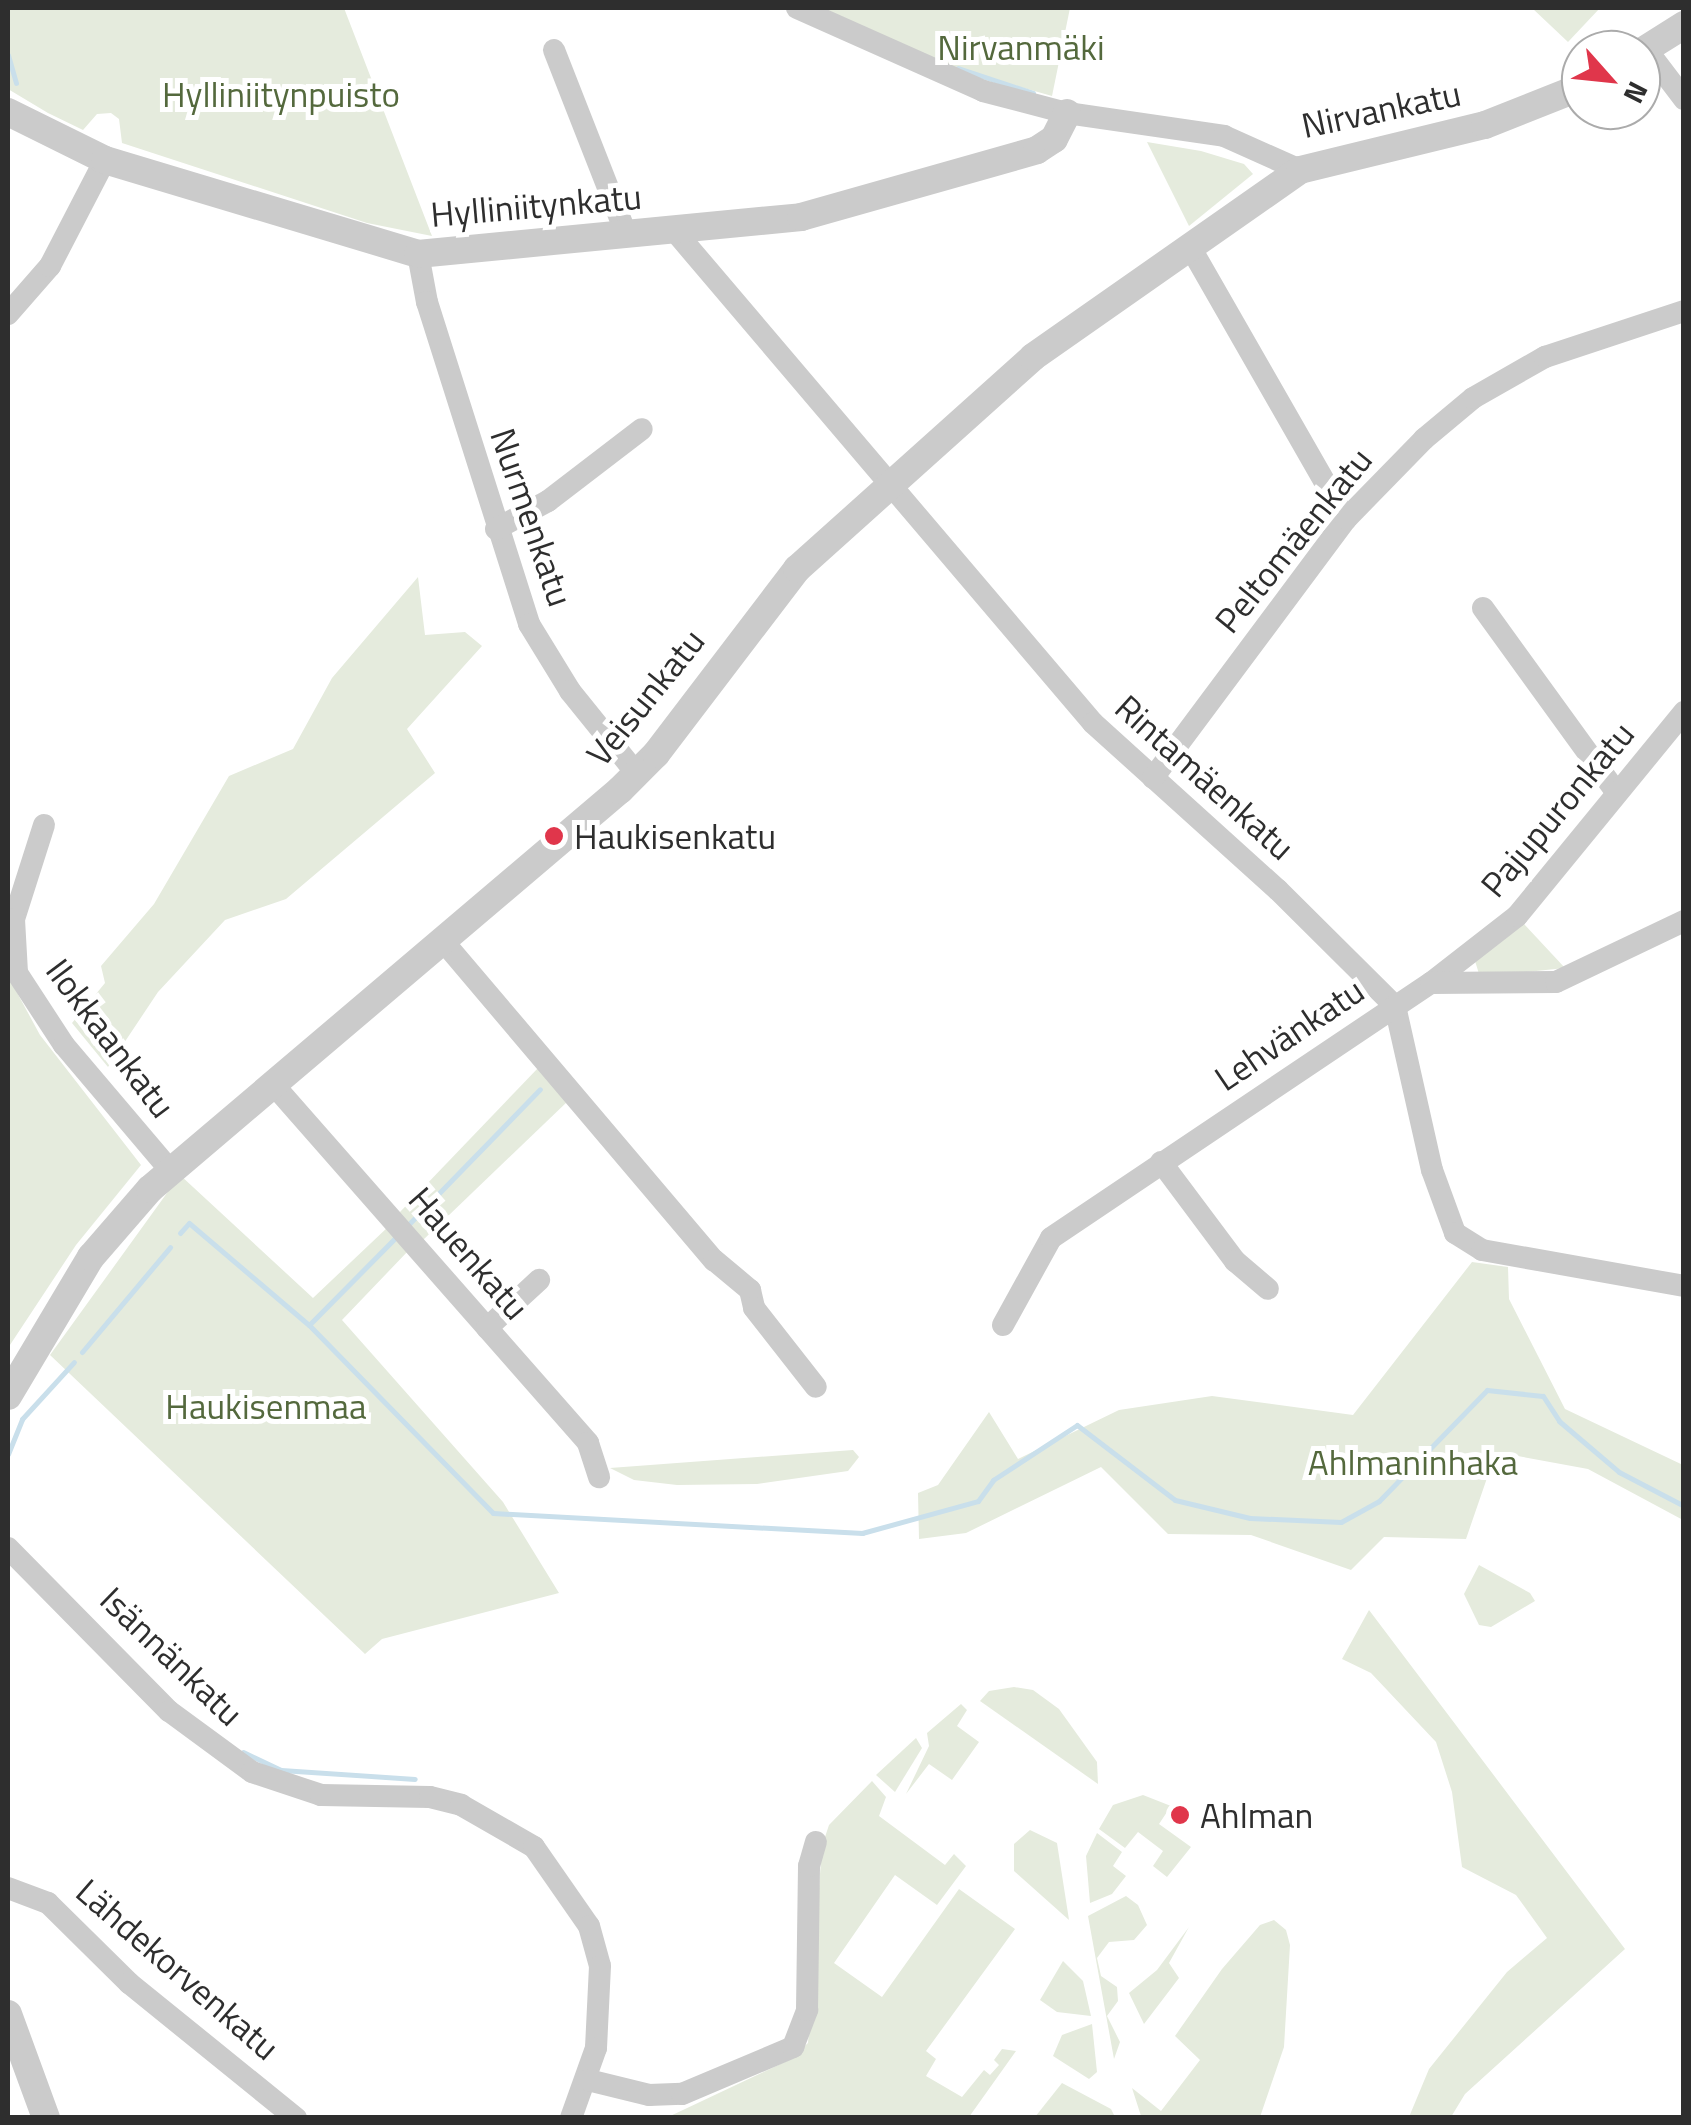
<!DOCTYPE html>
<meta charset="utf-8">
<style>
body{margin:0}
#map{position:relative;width:1691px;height:2125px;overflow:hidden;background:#fff;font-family:"Titillium Web",sans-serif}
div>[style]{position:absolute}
.green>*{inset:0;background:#e5ebdd}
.stream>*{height:5px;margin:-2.5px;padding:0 2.5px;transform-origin:2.5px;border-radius:2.5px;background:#c9dfeb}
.minor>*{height:22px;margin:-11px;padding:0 11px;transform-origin:11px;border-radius:11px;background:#cbcbcb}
.tertiary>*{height:28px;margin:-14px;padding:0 14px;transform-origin:14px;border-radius:14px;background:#cbcbcb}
.dots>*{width:28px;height:28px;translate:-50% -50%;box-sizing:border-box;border:5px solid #fff;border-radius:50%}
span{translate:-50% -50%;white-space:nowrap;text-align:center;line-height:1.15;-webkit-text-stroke:10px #fff;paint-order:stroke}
.park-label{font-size:35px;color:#54693d}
.street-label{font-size:35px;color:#2e2e2e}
.poi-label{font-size:35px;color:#2e2e2e}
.left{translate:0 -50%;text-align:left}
.frame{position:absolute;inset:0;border:10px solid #2e2e2e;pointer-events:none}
.north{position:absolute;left:1561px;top:30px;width:100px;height:100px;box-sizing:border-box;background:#fff;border:2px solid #ababab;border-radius:50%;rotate:117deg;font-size:28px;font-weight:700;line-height:40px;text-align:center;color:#2e2e2e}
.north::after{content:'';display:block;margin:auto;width:35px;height:45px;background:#e0364b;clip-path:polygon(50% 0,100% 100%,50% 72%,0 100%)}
</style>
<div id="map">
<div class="green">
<i style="clip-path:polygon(8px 8px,344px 8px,432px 236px,367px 223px,122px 143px,119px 119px,111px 113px,97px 114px,83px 130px,48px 113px,8px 89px)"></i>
<i style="clip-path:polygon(818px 8px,1070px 8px,1052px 96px,934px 62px)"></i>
<i style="clip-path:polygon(1532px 8px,1600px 8px,1568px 42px)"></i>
<i style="clip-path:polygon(1147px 142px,1201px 151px,1244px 164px,1253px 174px,1189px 226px)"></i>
<i style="clip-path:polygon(418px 577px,425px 635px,465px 632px,482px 646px,407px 729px,435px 773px,286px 899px,225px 920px,158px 992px,108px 1067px,72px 1023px,105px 983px,101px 966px,154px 904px,229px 776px,293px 749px,332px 678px)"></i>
<i style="clip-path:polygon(1523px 923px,1565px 968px,1480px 977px,1475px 961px)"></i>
<i style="clip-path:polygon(8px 976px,40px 1035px,141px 1165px,76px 1245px,8px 1348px)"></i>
<i style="clip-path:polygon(539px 1067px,568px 1101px,422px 1241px,399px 1213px)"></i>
<i style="clip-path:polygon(180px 1175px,313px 1298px,389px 1226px,409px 1250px,342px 1320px,503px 1502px,559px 1593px,382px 1639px,365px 1654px,50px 1355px)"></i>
<i style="clip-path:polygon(1472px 1262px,1508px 1267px,1509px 1299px,1565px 1409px,1683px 1465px,1683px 1520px,1588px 1469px,1496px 1452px,1466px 1539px,1384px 1537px,1351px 1570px,1251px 1535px,1168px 1534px,1101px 1467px,966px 1533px,919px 1539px,918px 1493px,938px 1485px,989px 1412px,1018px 1459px,1119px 1410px,1212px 1396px,1353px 1415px)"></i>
<i style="clip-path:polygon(853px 1450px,859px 1457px,848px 1471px,757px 1484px,677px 1485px,634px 1480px,610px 1468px)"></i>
<i style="clip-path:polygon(1479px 1565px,1530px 1593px,1535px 1601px,1491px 1627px,1479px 1625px,1464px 1594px)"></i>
<i style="clip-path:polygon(1369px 1610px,1625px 1949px,1465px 2094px,1451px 2117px,1409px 2117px,1429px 2069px,1507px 1972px,1547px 1938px,1516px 1895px,1462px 1867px,1452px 1792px,1436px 1742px,1371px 1673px,1342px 1659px)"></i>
<i style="clip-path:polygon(1014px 1687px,1033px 1690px,1059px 1709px,1097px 1762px,1098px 1784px,980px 1701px,989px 1691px)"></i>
<i style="clip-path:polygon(961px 1704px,967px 1710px,957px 1726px,979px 1742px,952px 1780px,929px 1764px,906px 1794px,929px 1746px,927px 1733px)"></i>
<i style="clip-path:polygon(916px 1738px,922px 1748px,895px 1792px,876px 1775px)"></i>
<i style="clip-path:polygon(872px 1781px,886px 1797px,879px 1816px,945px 1865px,954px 1854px,966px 1866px,937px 1905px,895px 1875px,834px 1963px,882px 1997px,959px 1889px,1015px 1929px,926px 2051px,936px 2059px,926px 2076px,962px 2097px,984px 2070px,990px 2075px,999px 2065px,994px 2060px,1002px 2049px,1016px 2051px,969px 2117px,666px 2118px,789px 2060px,808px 2043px,822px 1846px,829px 1825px)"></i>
<i style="clip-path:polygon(1143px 1795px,1171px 1806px,1159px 1824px,1191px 1847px,1167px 1877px,1153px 1866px,1163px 1851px,1138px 1832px,1125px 1848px,1099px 1829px,1113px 1805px)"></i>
<i style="clip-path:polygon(1030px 1830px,1057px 1843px,1069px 1920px,1014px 1871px,1014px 1844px)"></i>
<i style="clip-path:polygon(1097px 1833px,1122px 1852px,1113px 1866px,1126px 1876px,1112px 1894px,1090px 1903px,1086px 1856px)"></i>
<i style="clip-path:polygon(1126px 1896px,1138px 1905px,1147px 1925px,1134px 1940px,1109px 1942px,1097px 1958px,1101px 1976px,1117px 1987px,1118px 2001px,1107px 2016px,1120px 2042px,1114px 2059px,1088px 1916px)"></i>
<i style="clip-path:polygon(1274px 1920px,1286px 1930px,1290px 1945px,1284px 2047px,1260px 2117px,1141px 2116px,1132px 2088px,1161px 2111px,1200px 2060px,1175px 2036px,1222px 1969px,1260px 1925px)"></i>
<i style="clip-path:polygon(1189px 1927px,1169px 1963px,1179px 1978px,1144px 2024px,1129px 1993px,1157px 1970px)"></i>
<i style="clip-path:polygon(1063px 1961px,1083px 1981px,1091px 2016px,1057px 2012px,1040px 2000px)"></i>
<i style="clip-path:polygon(1092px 2024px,1097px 2072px,1089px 2079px,1053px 2056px,1062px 2035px)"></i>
<i style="clip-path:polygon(1062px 2083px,1111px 2109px,1115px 2117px,1035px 2117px)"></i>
</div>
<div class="stream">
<i style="left:8px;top:55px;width:29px;rotate:74deg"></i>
<i style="left:958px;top:68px;width:79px;rotate:18.4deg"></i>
<i style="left:406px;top:1227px;width:192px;rotate:-45.8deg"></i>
<i style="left:180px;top:1233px;width:13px;rotate:-48deg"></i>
<i style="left:189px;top:1223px;width:157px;rotate:40.4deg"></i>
<i style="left:309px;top:1325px;width:263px;rotate:45.6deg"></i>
<i style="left:493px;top:1513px;width:370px;rotate:3.1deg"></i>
<i style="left:862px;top:1533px;width:120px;rotate:-15.4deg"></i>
<i style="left:978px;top:1501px;width:26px;rotate:-54deg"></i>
<i style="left:993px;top:1480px;width:100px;rotate:-33.2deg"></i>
<i style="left:1077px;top:1425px;width:123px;rotate:37.4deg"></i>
<i style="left:1175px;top:1500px;width:77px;rotate:13.5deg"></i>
<i style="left:1250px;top:1518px;width:91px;rotate:2.5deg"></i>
<i style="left:1341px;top:1522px;width:43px;rotate:-28.9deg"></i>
<i style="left:1379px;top:1501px;width:155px;rotate:-45.8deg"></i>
<i style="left:1487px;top:1390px;width:56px;rotate:6.1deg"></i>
<i style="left:1543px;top:1396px;width:30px;rotate:57deg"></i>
<i style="left:1559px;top:1421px;width:79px;rotate:40.4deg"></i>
<i style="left:1619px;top:1472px;width:73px;rotate:27.6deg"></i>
<i style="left:309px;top:1325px;width:128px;rotate:-45.3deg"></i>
<i style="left:82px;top:1352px;width:137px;rotate:-50deg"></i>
<i style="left:8px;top:1454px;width:38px;rotate:-68deg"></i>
<i style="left:22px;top:1419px;width:77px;rotate:-47.6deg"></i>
<i style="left:243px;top:1752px;width:42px;rotate:25.3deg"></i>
<i style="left:281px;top:1770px;width:134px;rotate:3.8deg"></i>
</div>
<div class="minor">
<i style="left:797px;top:8px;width:204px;rotate:24deg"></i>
<i style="left:983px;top:91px;width:87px;rotate:14.7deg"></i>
<i style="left:1067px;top:113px;width:159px;rotate:8.3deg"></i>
<i style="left:1224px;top:136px;width:83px;rotate:24.1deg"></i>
<i style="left:1646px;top:49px;width:63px;rotate:52.8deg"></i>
<i style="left:554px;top:50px;width:198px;rotate:68.6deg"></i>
<i style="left:673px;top:229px;width:648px;rotate:49.63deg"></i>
<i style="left:1093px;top:723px;width:249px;rotate:42.1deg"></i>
<i style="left:1278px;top:890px;width:165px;rotate:44.8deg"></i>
<i style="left:1395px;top:1006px;width:168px;rotate:77.3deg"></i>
<i style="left:1432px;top:1170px;width:67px;rotate:69.9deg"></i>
<i style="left:1455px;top:1233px;width:32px;rotate:32deg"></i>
<i style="left:1482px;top:1250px;width:205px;rotate:10.1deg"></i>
<i style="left:1189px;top:245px;width:316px;rotate:60.2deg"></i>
<i style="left:418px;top:254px;width:49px;rotate:79.4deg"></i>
<i style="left:427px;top:302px;width:338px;rotate:72.4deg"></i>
<i style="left:529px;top:624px;width:79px;rotate:58.5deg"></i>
<i style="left:570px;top:691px;width:107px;rotate:51.1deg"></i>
<i style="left:8px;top:314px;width:64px;rotate:-48.8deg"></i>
<i style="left:50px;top:266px;width:119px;rotate:-62.6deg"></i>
<i style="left:496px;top:529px;width:59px;rotate:-28.3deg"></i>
<i style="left:548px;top:501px;width:118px;rotate:-37.5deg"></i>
<i style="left:1483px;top:608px;width:228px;rotate:54.1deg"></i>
<i style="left:1153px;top:778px;width:323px;rotate:-53.3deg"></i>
<i style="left:1346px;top:519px;width:112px;rotate:-45.7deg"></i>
<i style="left:1424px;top:439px;width:64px;rotate:-39.9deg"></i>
<i style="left:1473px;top:398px;width:83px;rotate:-29.7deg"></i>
<i style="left:1545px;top:357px;width:146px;rotate:-18.3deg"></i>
<i style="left:44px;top:825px;width:99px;rotate:107.7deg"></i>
<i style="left:14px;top:919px;width:54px;rotate:86.8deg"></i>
<i style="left:17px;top:973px;width:86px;rotate:56.9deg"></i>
<i style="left:64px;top:1045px;width:164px;rotate:49.7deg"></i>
<i style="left:443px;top:941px;width:419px;rotate:49.7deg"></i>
<i style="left:714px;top:1260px;width:47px;rotate:39.8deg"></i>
<i style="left:750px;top:1290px;width:18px;rotate:77deg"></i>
<i style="left:754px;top:1308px;width:100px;rotate:51.9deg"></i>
<i style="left:1431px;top:983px;width:109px;rotate:-37.9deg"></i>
<i style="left:1517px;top:916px;width:264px;rotate:-50.7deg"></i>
<i style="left:272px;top:1083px;width:479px;rotate:48.7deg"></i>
<i style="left:588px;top:1443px;width:36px;rotate:72deg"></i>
<i style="left:1161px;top:1162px;width:124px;rotate:53.2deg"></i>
<i style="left:1235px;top:1261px;width:43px;rotate:40.3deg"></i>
<i style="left:1003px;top:1325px;width:99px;rotate:-61.1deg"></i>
<i style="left:1051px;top:1238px;width:458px;rotate:-33.9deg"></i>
<i style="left:1431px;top:983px;width:125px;rotate:-0.5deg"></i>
<i style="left:1556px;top:982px;width:142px;rotate:-25.5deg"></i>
<i style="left:487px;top:1328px;width:71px;rotate:-42.7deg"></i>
<i style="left:8px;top:1548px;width:229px;rotate:45.4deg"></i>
<i style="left:169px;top:1711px;width:103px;rotate:36.3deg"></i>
<i style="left:252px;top:1772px;width:73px;rotate:18.4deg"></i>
<i style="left:321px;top:1795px;width:109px;rotate:1.1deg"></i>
<i style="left:430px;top:1797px;width:32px;rotate:14deg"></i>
<i style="left:461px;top:1805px;width:84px;rotate:29.9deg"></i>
<i style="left:534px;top:1847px;width:96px;rotate:55.2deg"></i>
<i style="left:589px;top:1926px;width:41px;rotate:74.6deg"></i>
<i style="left:600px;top:1966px;width:82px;rotate:92.8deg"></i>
<i style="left:596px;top:2048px;width:74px;rotate:109.7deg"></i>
<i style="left:8px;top:1888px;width:43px;rotate:20.6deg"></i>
<i style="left:48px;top:1903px;width:114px;rotate:44.6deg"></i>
<i style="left:129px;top:1983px;width:215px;rotate:39deg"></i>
<i style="left:588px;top:2080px;width:63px;rotate:13.8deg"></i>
<i style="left:649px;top:2095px;width:33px;rotate:-2deg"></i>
<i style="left:682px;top:2094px;width:121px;rotate:-22.9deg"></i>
<i style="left:793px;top:2047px;width:40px;rotate:-69deg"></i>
<i style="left:807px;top:2010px;width:144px;rotate:-89.2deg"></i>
<i style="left:809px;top:1866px;width:25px;rotate:-74deg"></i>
</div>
<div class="tertiary">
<i style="left:1641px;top:52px;width:51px;rotate:-32.1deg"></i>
<i style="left:8px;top:112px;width:108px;rotate:26.3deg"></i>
<i style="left:105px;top:160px;width:327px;rotate:16.7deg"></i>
<i style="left:418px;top:254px;width:385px;rotate:-5.5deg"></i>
<i style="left:801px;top:217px;width:245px;rotate:-15.8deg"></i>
<i style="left:1037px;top:150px;width:20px;rotate:-33deg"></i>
<i style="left:1054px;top:139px;width:29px;rotate:-63deg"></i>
<i style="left:8px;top:1396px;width:162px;rotate:-59.2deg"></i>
<i style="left:91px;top:1257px;width:90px;rotate:-49.1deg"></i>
<i style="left:150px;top:1189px;width:617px;rotate:-40.33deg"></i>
<i style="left:620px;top:790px;width:51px;rotate:-45deg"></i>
<i style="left:656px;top:754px;width:233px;rotate:-52.7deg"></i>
<i style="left:797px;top:569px;width:317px;rotate:-41.9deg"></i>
<i style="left:1033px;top:357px;width:326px;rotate:-35deg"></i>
<i style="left:1300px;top:170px;width:190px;rotate:-13.7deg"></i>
<i style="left:1485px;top:125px;width:103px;rotate:-21.6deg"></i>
<i style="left:8px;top:2014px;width:111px;rotate:69.9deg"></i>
</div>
<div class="dots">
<i style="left:554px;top:836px;background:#e0364b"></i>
<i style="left:1180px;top:1815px;background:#e0364b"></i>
</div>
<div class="park-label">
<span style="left:1021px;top:47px">Nirvanmäki</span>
<span style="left:281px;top:94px">Hylliniitynpuisto</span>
<span style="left:266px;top:1406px">Haukisenmaa</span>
<span style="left:1413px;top:1462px">Ahlmaninhaka</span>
</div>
<div class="street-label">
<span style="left:1381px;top:109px;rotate:-12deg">Nirvankatu</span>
<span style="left:536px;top:205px;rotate:-5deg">Hylliniitynkatu</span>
<span style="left:532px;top:517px;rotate:71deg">Nurmenkatu</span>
<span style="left:1293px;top:540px;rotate:-51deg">Peltomäenkatu</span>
<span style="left:645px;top:697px;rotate:-51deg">Veisunkatu</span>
<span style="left:1205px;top:777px;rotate:42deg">Rintamäenkatu</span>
<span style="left:1557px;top:809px;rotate:-50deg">Pajupuronkatu</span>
<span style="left:1289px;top:1034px;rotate:-34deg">Lehvänkatu</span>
<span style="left:111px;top:1038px;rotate:53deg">Ilokkaankatu</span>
<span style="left:469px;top:1253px;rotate:49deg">Hauenkatu</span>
<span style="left:172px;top:1656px;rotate:44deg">Isännänkatu</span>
<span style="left:178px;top:1969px;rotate:41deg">Lähdekorvenkatu</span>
</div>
<div class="poi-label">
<span class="left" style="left:574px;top:836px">Haukisenkatu</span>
<span class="left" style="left:1200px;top:1815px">Ahlman</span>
</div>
<div class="frame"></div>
<div class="north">N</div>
</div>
